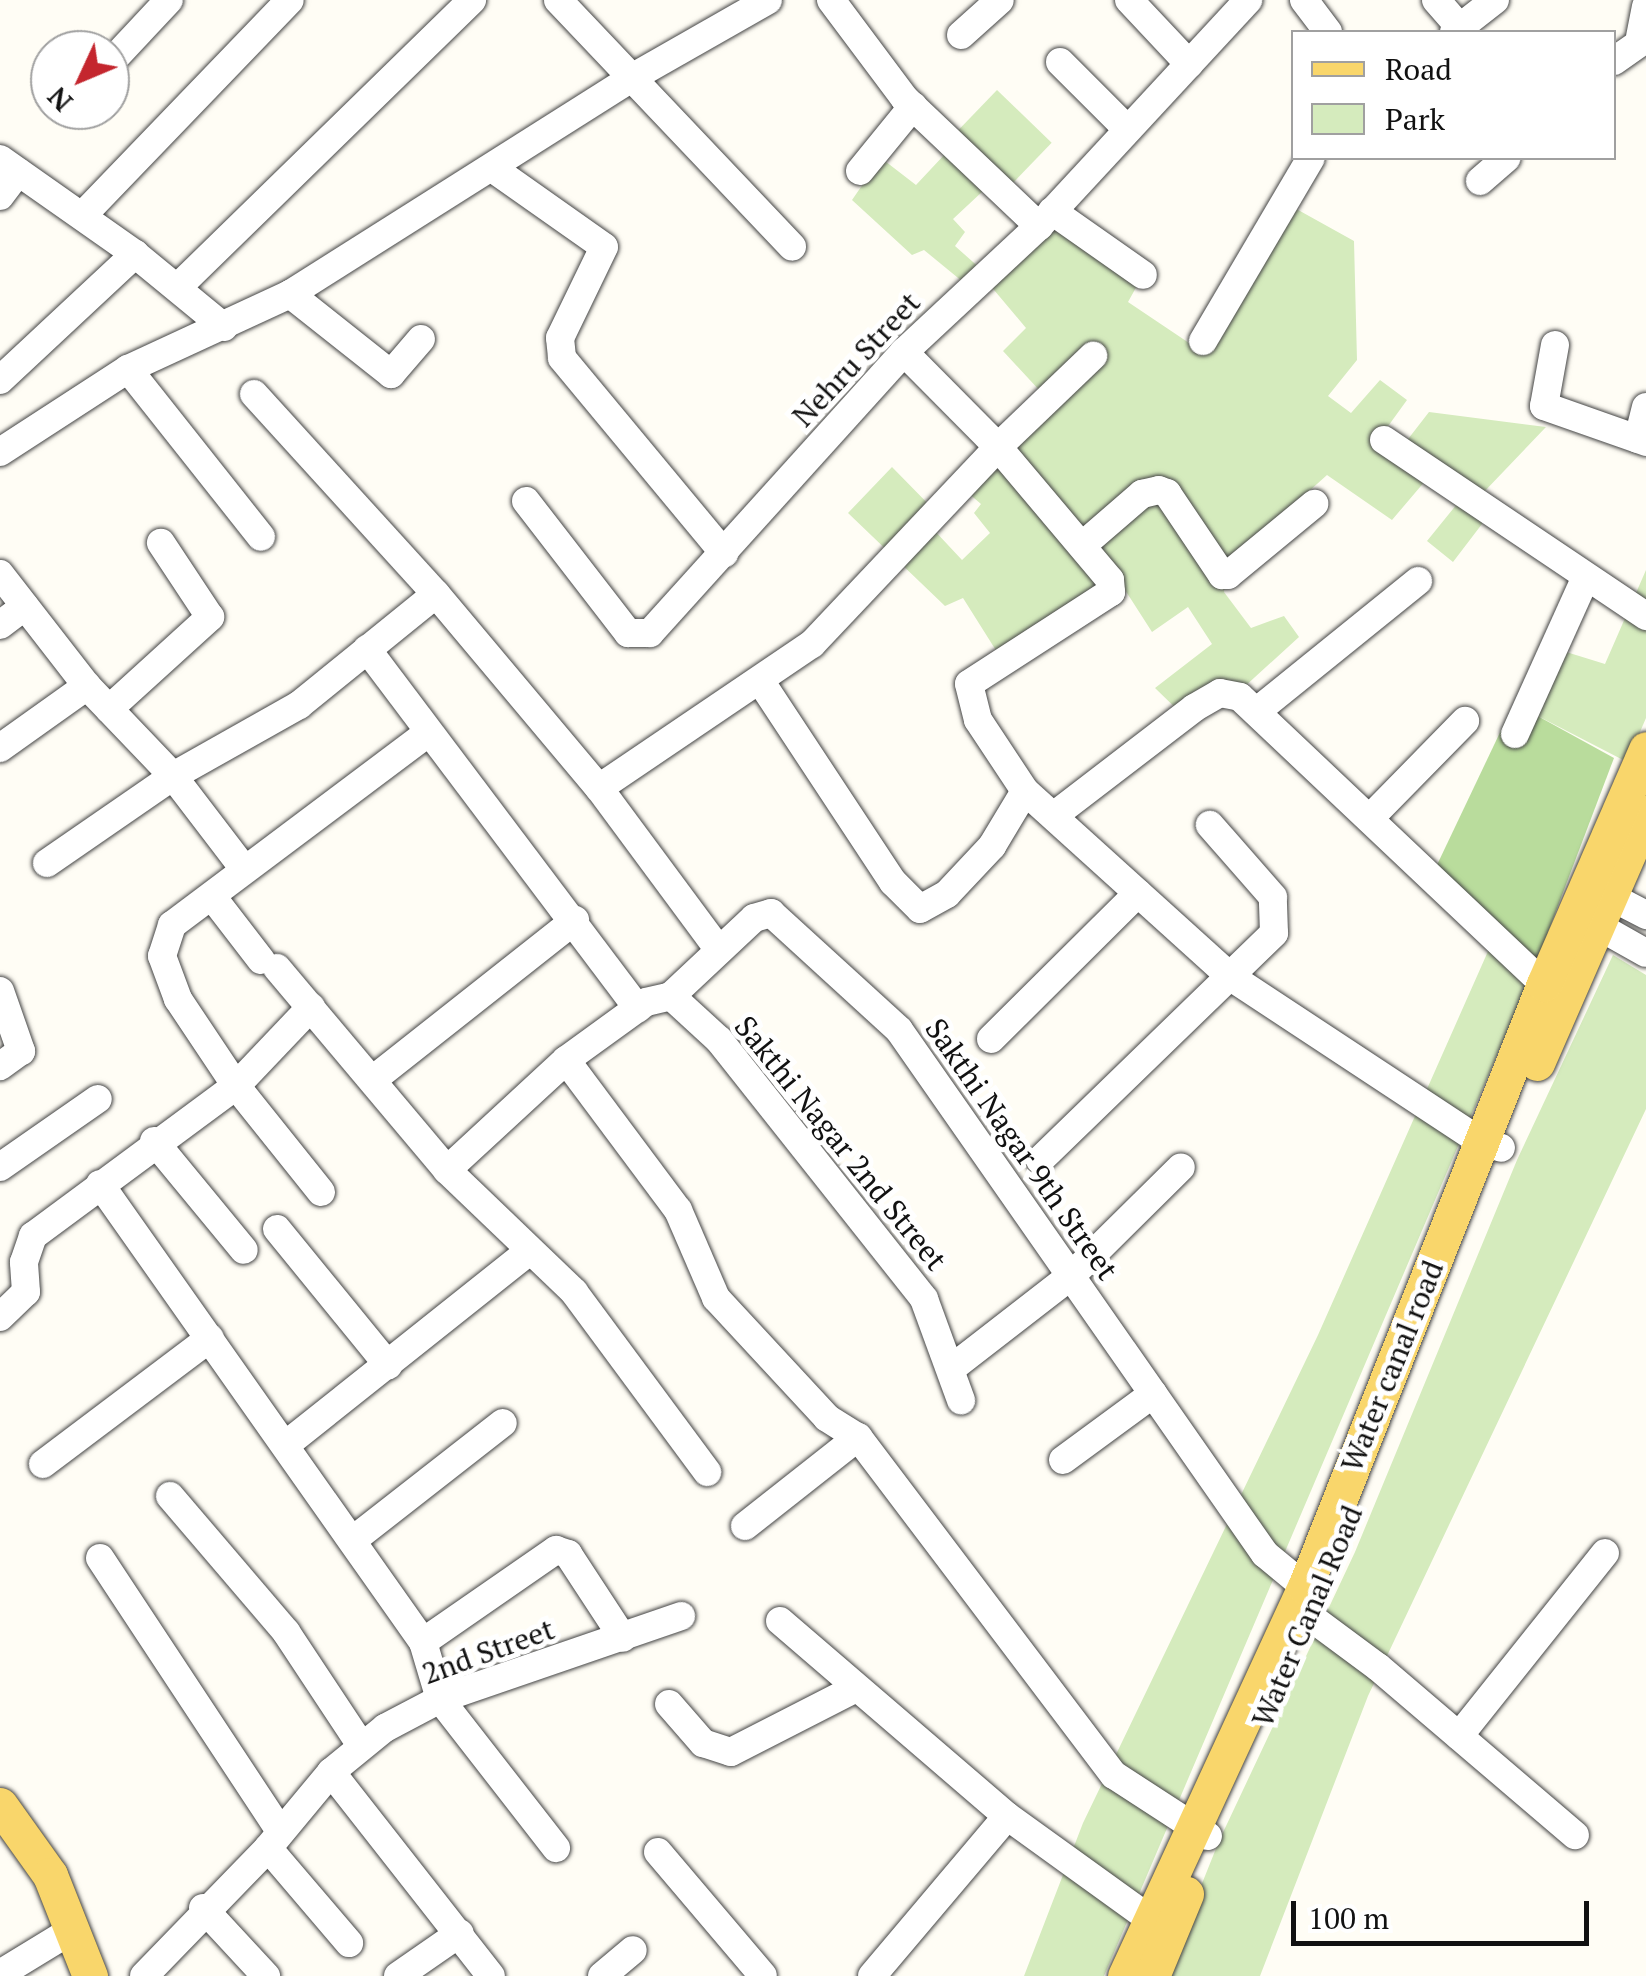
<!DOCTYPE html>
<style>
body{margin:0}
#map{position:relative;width:1646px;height:1976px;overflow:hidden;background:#fffdf5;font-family:"PT Serif",serif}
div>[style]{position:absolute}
.green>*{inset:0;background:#d5ebbd;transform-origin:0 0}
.forest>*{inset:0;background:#b9dc9c}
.roads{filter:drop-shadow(0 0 2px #444) drop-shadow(0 0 2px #444)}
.minor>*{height:28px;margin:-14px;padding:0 14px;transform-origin:14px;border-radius:14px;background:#fff}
.major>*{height:35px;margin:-17.5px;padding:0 17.5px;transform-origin:17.5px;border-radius:17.5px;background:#f9d66b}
span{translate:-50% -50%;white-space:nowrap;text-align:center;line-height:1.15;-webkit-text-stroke:10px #fff;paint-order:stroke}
.street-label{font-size:30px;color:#111}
.legend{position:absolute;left:1291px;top:30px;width:325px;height:130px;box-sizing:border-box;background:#fff;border:2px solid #a0a0a0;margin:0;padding:12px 18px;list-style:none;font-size:30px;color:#111}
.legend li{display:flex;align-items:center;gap:20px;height:50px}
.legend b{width:50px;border:2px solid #a0a0a0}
.north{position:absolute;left:30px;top:30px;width:100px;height:100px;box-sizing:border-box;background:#fff;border:2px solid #a0a0a0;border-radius:50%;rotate:226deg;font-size:28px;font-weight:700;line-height:40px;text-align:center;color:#111}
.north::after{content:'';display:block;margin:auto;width:35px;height:45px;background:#c4262e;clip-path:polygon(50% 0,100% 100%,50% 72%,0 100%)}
.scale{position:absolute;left:1291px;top:1901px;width:298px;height:45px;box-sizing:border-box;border:5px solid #111;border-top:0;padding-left:12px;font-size:30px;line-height:35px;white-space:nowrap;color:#111;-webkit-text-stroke:8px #fff;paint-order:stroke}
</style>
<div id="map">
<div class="green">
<i style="left:997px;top:90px;width:76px;height:61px;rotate:44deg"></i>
<i style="clip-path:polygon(945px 154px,983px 191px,953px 219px,965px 232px,955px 246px,982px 270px,963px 282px,924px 250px,912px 255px,852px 200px,881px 158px,916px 185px)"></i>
<i style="clip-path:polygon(1291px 206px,1354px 241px,1357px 360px,1328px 396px,1351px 413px,1380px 380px,1407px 400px,1386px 429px,1405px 443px,1429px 412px,1546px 427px,1482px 494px,1482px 524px,1453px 562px,1427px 541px,1457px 504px,1426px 480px,1392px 520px,1327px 475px,1228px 564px,1224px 592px,1251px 628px,1284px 616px,1299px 637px,1243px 688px,1188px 720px,1155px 688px,1212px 644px,1188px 607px,1152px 632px,1118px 579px,997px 652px,963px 598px,945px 606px,848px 513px,892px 467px,942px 518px,933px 529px,962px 560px,990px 533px,974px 513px,981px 504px,967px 492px,1053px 405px,1003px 351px,1026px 328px,989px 284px,1053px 223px,1138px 284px,1128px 302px,1198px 349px)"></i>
<i style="clip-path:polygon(1646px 570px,1646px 718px,1627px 762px,1534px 714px,1563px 651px,1605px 664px)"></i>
<i style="clip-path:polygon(1497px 931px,1537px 961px,1104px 1976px,1024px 1976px,1083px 1823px,1318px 1335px)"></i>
<i style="clip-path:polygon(1613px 955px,1646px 975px,1646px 1109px,1368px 1696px,1260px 1976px,1165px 1976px,1219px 1841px,1355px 1552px,1517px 1160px)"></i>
</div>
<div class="forest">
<i style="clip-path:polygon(1514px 703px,1614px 758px,1537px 961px,1436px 867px)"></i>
</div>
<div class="roads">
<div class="minor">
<i style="left:558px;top:0;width:340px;rotate:46.5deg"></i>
<i style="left:831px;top:0;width:124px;rotate:53.2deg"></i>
<i style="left:905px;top:99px;width:185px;rotate:43.5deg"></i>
<i style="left:1129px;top:0;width:88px;rotate:46.8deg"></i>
<i style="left:1304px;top:0;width:40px;rotate:53deg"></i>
<i style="left:1436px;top:0;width:37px;rotate:49deg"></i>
<i style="left:1454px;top:32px;width:52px;rotate:-38deg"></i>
<i style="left:961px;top:35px;width:52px;rotate:-41.9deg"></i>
<i style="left:1640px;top:37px;width:31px;rotate:-79deg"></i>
<i style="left:1614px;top:61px;width:39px;rotate:-35deg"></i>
<i style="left:1060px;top:62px;width:95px;rotate:45deg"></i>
<i style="left:110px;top:63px;width:86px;rotate:-46.9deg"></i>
<i style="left:0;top:159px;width:165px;rotate:35.1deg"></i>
<i style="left:495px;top:170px;width:133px;rotate:35.2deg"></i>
<i style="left:604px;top:247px;width:101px;rotate:115.8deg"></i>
<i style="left:560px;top:338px;width:20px;rotate:84deg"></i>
<i style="left:562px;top:358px;width:254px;rotate:50.3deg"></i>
<i style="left:860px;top:171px;width:84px;rotate:-50.8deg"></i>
<i style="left:1480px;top:181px;width:35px;rotate:-41deg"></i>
<i style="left:0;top:196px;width:30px;rotate:-53deg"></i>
<i style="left:1052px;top:211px;width:111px;rotate:35.1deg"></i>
<i style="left:83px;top:215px;width:298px;rotate:-46.1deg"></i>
<i style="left:178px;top:287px;width:411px;rotate:-44.3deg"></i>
<i style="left:290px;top:294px;width:129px;rotate:38.4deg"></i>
<i style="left:391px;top:374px;width:46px;rotate:-49.4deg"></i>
<i style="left:1203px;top:341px;width:212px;rotate:-59.5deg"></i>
<i style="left:1555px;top:345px;width:62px;rotate:100.2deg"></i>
<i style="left:1544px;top:406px;width:108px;rotate:19.4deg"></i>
<i style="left:904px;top:352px;width:134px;rotate:45.3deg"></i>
<i style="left:998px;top:447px;width:174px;rotate:49.9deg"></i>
<i style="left:1110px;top:580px;width:12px;rotate:85deg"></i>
<i style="left:1111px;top:592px;width:169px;rotate:147.1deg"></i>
<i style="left:969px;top:684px;width:37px;rotate:76deg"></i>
<i style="left:978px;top:720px;width:85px;rotate:56.5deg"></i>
<i style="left:1025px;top:791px;width:278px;rotate:42.1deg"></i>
<i style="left:1231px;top:977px;width:298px;rotate:33.4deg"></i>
<i style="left:1480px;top:1141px;width:22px;rotate:18deg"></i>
<i style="left:128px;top:369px;width:214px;rotate:51.6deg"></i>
<i style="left:0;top:380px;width:185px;rotate:-43deg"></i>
<i style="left:135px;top:254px;width:115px;rotate:39.4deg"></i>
<i style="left:254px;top:394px;width:270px;rotate:47.7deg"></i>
<i style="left:436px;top:594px;width:253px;rotate:50deg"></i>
<i style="left:599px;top:788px;width:200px;rotate:53.5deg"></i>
<i style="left:1638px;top:439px;width:33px;rotate:-76deg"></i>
<i style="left:1384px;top:440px;width:316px;rotate:33.9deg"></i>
<i style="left:0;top:452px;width:153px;rotate:-33deg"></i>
<i style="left:128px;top:369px;width:179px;rotate:-24.8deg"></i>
<i style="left:290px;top:294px;width:408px;rotate:-32.3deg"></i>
<i style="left:635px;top:76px;width:153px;rotate:-29.7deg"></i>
<i style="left:526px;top:501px;width:167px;rotate:52.3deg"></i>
<i style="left:628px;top:633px;width:22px"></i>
<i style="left:650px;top:633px;width:379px;rotate:-47.9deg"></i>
<i style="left:904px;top:352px;width:185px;rotate:-43deg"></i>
<i style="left:1039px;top:226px;width:308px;rotate:-47.2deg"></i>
<i style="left:1084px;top:544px;width:77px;rotate:-40.8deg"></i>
<i style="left:1142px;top:494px;width:17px;rotate:-13deg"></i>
<i style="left:1159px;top:490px;width:9px;rotate:21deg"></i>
<i style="left:1167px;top:493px;width:99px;rotate:56.1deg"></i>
<i style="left:1222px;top:575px;width:6px"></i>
<i style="left:1228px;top:575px;width:112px;rotate:-39.5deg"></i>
<i style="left:0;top:574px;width:142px;rotate:52.2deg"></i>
<i style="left:87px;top:686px;width:124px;rotate:46.3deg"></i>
<i style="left:173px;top:776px;width:117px;rotate:52.6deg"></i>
<i style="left:0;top:625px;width:31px;rotate:-37deg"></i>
<i style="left:367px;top:649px;width:450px;rotate:53deg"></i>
<i style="left:761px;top:682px;width:240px;rotate:56.6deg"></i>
<i style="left:893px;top:882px;width:38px;rotate:45deg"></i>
<i style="left:920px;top:909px;width:31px;rotate:-29deg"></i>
<i style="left:947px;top:894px;width:66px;rotate:-46.8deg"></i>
<i style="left:992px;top:846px;width:64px;rotate:-59deg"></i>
<i style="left:109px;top:709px;width:137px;rotate:-42.3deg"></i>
<i style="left:210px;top:617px;width:89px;rotate:-123.5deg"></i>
<i style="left:1257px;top:711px;width:207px;rotate:-38.9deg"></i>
<i style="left:1515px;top:734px;width:170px;rotate:-65.7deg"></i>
<i style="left:0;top:748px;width:107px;rotate:-35.5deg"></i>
<i style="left:599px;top:788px;width:257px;rotate:-34.1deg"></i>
<i style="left:812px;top:644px;width:271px;rotate:-46.6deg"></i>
<i style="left:998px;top:447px;width:132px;rotate:-43.8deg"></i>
<i style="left:1056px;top:814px;width:174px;rotate:-37.5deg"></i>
<i style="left:1194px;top:708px;width:30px;rotate:-30deg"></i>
<i style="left:1220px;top:693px;width:20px;rotate:11deg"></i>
<i style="left:1240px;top:697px;width:418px;rotate:43.4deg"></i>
<i style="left:1370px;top:818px;width:136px;rotate:-45.6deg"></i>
<i style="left:47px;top:863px;width:153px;rotate:-34.6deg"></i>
<i style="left:173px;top:776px;width:145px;rotate:-29.4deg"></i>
<i style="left:299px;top:705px;width:176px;rotate:-39deg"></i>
<i style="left:1594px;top:888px;width:59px;rotate:27.4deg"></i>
<i style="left:214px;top:899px;width:77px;rotate:52.4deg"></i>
<i style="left:1582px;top:917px;width:73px;rotate:29.4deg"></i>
<i style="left:277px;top:968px;width:264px;rotate:49.9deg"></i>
<i style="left:447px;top:1170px;width:176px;rotate:43.8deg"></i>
<i style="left:574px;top:1292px;width:224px;rotate:53.5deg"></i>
<i style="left:0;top:991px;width:64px;rotate:70.7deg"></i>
<i style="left:21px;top:1051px;width:26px;rotate:144deg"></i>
<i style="left:671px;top:996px;width:65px;rotate:42.5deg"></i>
<i style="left:719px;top:1040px;width:330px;rotate:51.6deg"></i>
<i style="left:924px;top:1299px;width:108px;rotate:69.9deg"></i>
<i style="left:991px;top:1039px;width:207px;rotate:-44.8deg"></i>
<i style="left:566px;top:1060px;width:187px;rotate:53.3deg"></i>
<i style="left:678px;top:1210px;width:96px;rotate:66.6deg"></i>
<i style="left:716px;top:1298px;width:163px;rotate:47.2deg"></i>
<i style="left:827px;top:1418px;width:36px;rotate:32deg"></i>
<i style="left:858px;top:1437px;width:424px;rotate:52.9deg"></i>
<i style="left:1114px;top:1775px;width:112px;rotate:33deg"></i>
<i style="left:375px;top:1078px;width:255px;rotate:-38.3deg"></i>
<i style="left:154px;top:1141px;width:141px;rotate:50.5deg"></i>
<i style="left:1040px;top:1160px;width:326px;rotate:-44.1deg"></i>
<i style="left:1274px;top:933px;width:36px;rotate:-92deg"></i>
<i style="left:1273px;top:897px;width:96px;rotate:-131.2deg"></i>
<i style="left:0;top:1167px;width:119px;rotate:-34.8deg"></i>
<i style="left:447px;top:1170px;width:162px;rotate:-42.7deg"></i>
<i style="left:566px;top:1060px;width:99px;rotate:-35.9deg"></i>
<i style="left:646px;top:1002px;width:26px;rotate:-13deg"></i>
<i style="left:671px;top:996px;width:114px;rotate:-43.2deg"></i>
<i style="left:754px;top:918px;width:18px;rotate:-16deg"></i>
<i style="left:771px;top:913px;width:173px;rotate:42.4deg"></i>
<i style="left:899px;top:1030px;width:639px;rotate:55.07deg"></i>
<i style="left:1265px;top:1554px;width:52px;rotate:39.5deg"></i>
<i style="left:100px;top:1184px;width:560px;rotate:54.81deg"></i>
<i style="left:423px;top:1642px;width:59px;rotate:73.4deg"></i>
<i style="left:440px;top:1699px;width:189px;rotate:52.1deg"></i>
<i style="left:321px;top:1192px;width:136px;rotate:-128.7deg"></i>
<i style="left:236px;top:1086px;width:105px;rotate:-123.7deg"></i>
<i style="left:178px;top:999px;width:46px;rotate:-110.4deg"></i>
<i style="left:162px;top:956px;width:33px;rotate:-72deg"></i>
<i style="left:172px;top:925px;width:320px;rotate:-36.9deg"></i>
<i style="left:277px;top:1229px;width:176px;rotate:50.8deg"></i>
<i style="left:0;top:1317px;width:36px;rotate:-44deg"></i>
<i style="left:26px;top:1292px;width:30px;rotate:-94deg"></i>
<i style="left:24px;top:1262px;width:28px;rotate:-71deg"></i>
<i style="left:33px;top:1236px;width:252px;rotate:-36.5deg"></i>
<i style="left:236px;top:1086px;width:109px;rotate:-46.5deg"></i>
<i style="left:952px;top:1368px;width:152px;rotate:-37.8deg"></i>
<i style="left:1072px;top:1275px;width:153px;rotate:-44.7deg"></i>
<i style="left:288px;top:1443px;width:308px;rotate:-38.5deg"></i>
<i style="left:1063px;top:1460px;width:112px;rotate:-36.3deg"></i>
<i style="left:43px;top:1464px;width:209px;rotate:-37deg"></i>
<i style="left:170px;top:1496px;width:179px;rotate:49.5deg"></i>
<i style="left:286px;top:1632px;width:134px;rotate:56.5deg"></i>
<i style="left:745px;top:1526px;width:144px;rotate:-38.2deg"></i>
<i style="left:353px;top:1540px;width:190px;rotate:-38deg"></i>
<i style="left:100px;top:1558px;width:328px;rotate:56.6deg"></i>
<i style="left:1309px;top:1616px;width:86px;rotate:36.5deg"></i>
<i style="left:1378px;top:1667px;width:259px;rotate:40.5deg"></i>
<i style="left:780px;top:1621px;width:299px;rotate:40.7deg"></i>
<i style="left:1007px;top:1816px;width:195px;rotate:35.8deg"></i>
<i style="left:423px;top:1642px;width:162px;rotate:-34.7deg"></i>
<i style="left:556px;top:1550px;width:13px;rotate:18deg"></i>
<i style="left:568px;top:1554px;width:100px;rotate:56.8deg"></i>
<i style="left:669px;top:1704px;width:52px;rotate:48.9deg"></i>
<i style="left:703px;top:1743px;width:29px;rotate:18deg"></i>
<i style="left:731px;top:1752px;width:140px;rotate:-27.1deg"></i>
<i style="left:1459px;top:1736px;width:234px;rotate:-51.4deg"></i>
<i style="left:331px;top:1772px;width:259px;rotate:51.9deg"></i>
<i style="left:268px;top:1848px;width:125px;rotate:49.5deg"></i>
<i style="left:658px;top:1852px;width:162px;rotate:49.7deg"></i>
<i style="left:203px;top:1908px;width:93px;rotate:47.2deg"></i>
<i style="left:0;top:1974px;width:84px;rotate:-31.4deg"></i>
<i style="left:144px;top:1976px;width:178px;rotate:-45.9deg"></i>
<i style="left:268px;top:1848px;width:99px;rotate:-50.3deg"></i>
<i style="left:331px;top:1772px;width:70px;rotate:-39.2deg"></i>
<i style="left:385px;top:1728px;width:62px;rotate:-27.8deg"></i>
<i style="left:440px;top:1699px;width:255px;rotate:-19deg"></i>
<i style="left:398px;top:1976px;width:75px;rotate:-34.7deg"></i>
<i style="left:602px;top:1976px;width:40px;rotate:-40deg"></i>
<i style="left:872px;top:1976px;width:209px;rotate:-49.8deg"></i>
</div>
<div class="major">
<i style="left:1537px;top:1063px;width:273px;rotate:-66.4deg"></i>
<i style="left:0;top:1805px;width:86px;rotate:54.5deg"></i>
<i style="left:50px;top:1875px;width:109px;rotate:68.4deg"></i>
<i style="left:1125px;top:1976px;width:429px;rotate:-65.2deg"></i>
<i style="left:1305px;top:1587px;width:649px;rotate:-68.38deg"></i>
<i style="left:1544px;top:984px;width:256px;rotate:-66.5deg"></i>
<i style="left:1152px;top:1976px;width:89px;rotate:-67.5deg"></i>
</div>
</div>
<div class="street-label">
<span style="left:856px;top:359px;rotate:-47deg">Nehru Street</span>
<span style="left:841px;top:1143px;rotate:51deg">Sakthi Nagar 2nd Street</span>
<span style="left:1022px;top:1149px;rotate:55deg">Sakthi Nagar 9th Street</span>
<span style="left:1392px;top:1366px;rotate:-68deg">Water canal road</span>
<span style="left:1307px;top:1616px;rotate:-67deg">Water Canal Road</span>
<span style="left:488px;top:1651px;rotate:-20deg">2nd Street</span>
</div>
<ul class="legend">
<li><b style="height:12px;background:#f9d66b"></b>Road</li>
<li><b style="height:28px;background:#d5ebbd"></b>Park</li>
</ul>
<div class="north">N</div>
<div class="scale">100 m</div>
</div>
